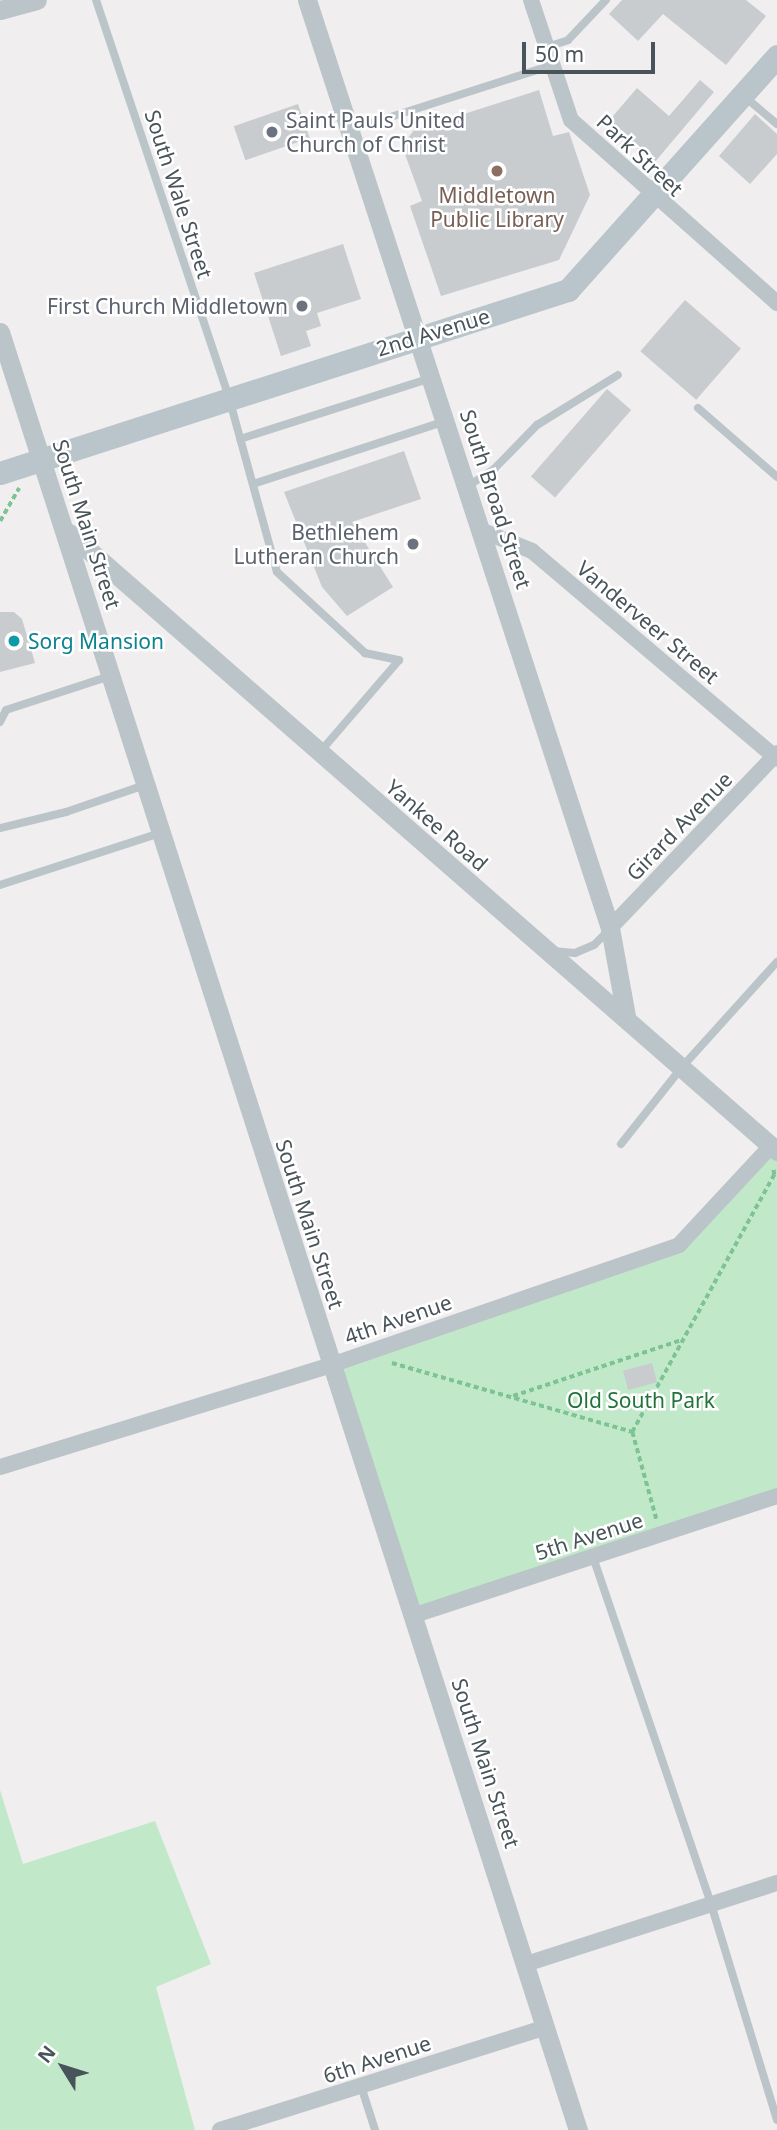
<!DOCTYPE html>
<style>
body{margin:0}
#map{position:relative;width:777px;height:2130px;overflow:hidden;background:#f0eeef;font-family:"Noto Sans",sans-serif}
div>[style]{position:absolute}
.green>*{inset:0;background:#c1e9c9}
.building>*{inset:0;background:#c8cccf;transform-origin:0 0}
.path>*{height:3.5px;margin-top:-1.75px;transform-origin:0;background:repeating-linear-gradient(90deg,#7dc394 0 5px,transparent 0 8.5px)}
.service>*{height:8px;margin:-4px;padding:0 4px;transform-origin:4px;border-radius:4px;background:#bbc5c9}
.minor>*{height:16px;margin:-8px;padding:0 8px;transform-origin:8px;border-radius:8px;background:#bbc5c9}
.tertiary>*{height:19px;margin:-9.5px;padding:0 9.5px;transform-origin:9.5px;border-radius:9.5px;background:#bbc5c9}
.secondary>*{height:23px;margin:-11.5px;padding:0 11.5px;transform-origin:11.5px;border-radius:11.5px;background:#b9c5cb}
.dots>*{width:19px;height:19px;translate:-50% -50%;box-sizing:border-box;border:4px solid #fff;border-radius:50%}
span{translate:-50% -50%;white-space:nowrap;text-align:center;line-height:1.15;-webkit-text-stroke:5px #fff;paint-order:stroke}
.worship-label{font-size:21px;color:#5b616d}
.left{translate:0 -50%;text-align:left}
.right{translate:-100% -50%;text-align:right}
.street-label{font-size:21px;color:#485459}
.education-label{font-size:21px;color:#785e54}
.culture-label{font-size:21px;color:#0d838f}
.park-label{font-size:21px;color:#22723b}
.north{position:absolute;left:28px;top:2032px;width:70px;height:70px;-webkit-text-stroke:5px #fff;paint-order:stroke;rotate:308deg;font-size:19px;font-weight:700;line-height:28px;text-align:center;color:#485459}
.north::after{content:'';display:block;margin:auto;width:24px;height:32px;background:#485459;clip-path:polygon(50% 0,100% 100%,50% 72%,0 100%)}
.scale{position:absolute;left:522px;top:42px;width:133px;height:32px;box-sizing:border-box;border:4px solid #485459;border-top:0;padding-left:9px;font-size:21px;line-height:24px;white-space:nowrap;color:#485459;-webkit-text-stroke:5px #fff;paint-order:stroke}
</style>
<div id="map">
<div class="green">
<i style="clip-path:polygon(777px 1151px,777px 1496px,415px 1615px,331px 1365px,679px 1245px)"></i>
<i style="clip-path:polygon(0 1790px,23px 1864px,155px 1821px,211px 1964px,156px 1987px,195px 2130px,0 2130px)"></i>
</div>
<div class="building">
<i style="clip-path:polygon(622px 0,746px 0,766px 16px,726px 65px,663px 14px,638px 41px,609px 14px)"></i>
<i style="clip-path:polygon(700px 80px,714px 92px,654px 163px,607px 123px,637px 88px,669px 116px)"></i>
<i style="clip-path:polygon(539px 90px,553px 136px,569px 132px,590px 195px,559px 260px,441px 296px,410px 206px,422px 201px,402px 146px,414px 130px)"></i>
<i style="left:298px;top:104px;width:36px;height:68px;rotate:71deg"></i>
<i style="clip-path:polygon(755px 114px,777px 134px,777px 154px,750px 184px,719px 156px)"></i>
<i style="clip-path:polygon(343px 244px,361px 299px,317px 313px,321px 326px,306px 331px,311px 346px,281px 356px,254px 273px)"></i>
<i style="left:685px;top:300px;width:74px;height:68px;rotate:41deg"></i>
<i style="left:607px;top:389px;width:32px;height:116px;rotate:41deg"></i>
<i style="clip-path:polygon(404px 451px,421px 499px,352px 522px,393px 587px,347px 616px,322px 587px,284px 492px)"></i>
<i style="clip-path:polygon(0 612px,14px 612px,22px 619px,35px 663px,0 672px)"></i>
<i style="left:652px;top:1363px;width:20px;height:30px;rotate:75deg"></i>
</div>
<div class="path">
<i style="left:0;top:521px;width:38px;rotate:-60deg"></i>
<i style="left:392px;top:1363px;width:250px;rotate:16deg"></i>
<i style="left:513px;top:1396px;width:177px;rotate:-18.4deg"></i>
<i style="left:656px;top:1519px;width:90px;rotate:-105.4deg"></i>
<i style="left:632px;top:1432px;width:294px;rotate:-61.1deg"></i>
<i style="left:774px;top:1175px;width:7px;rotate:-98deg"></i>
</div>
<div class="service">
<i style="left:96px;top:0;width:420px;rotate:71.5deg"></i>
<i style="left:229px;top:398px;width:180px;rotate:74.6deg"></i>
<i style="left:277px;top:572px;width:120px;rotate:42.6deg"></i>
<i style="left:365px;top:653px;width:35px;rotate:12deg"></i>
<i style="left:547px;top:47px;width:22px;rotate:-18deg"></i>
<i style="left:568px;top:40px;width:55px;rotate:-46.5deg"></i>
<i style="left:745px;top:97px;width:42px;rotate:40.2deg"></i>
<i style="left:350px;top:130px;width:213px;rotate:-17.8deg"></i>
<i style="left:698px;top:408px;width:105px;rotate:41.1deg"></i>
<i style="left:240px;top:439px;width:201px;rotate:-17.7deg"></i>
<i style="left:253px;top:484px;width:200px;rotate:-18.1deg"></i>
<i style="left:468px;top:486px;width:31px;rotate:-33deg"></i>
<i style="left:494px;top:469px;width:62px;rotate:-45.7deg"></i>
<i style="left:537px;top:425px;width:95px;rotate:-31.7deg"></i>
<i style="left:0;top:722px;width:13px;rotate:-63deg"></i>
<i style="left:6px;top:710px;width:109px;rotate:-18.1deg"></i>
<i style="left:320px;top:752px;width:121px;rotate:-49.3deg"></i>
<i style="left:0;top:828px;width:68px;rotate:-13.6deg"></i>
<i style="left:66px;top:812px;width:83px;rotate:-18.9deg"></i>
<i style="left:0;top:885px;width:168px;rotate:-18deg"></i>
<i style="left:553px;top:951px;width:22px;rotate:5deg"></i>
<i style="left:575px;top:953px;width:21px;rotate:-23deg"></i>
<i style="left:594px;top:945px;width:21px;rotate:-45deg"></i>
<i style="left:621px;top:1144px;width:98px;rotate:-51.6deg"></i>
<i style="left:682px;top:1067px;width:142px;rotate:-47.9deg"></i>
<i style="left:593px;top:1557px;width:367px;rotate:71.2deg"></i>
<i style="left:711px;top:1904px;width:226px;rotate:73deg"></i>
<i style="left:361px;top:2086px;width:46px;rotate:72.3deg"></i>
</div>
<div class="minor">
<i style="left:531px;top:0;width:126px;rotate:71.6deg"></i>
<i style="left:571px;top:120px;width:276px;rotate:41.6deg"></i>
<i style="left:483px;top:531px;width:53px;rotate:22.2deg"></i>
<i style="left:532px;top:551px;width:321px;rotate:40.3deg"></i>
<i style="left:610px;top:928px;width:242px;rotate:-46.3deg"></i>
<i style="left:0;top:1467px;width:346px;rotate:-17.1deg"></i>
<i style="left:331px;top:1365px;width:368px;rotate:-19deg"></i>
<i style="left:679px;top:1245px;width:135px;rotate:-47.1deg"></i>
<i style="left:415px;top:1615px;width:381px;rotate:-18.2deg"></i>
<i style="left:526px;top:1964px;width:264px;rotate:-17.9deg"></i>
<i style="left:220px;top:2130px;width:342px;rotate:-17.5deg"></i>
</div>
<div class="tertiary">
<i style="left:307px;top:0;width:976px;rotate:71.92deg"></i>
<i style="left:610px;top:928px;width:89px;rotate:79.7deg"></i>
<i style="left:0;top:10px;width:38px;rotate:-15deg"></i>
<i style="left:0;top:332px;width:1889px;rotate:72.18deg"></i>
<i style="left:69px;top:533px;width:940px;rotate:41.12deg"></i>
</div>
<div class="secondary">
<i style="left:0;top:473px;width:597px;rotate:-17.86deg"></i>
<i style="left:568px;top:290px;width:314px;rotate:-48.2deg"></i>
</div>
<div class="dots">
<i style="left:272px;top:132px;background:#6b7280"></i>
<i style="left:497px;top:171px;background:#8d6e63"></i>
<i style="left:302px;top:306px;background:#6b7280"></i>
<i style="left:413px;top:544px;background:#6b7280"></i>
<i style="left:14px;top:641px;background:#0f9aa8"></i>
</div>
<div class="worship-label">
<span class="left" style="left:286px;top:132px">Saint Pauls United<br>Church of Christ</span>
<span class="right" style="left:288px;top:306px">First Church Middletown</span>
<span class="right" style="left:399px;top:544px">Bethlehem<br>Lutheran Church</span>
</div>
<div class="street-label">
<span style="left:640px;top:155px;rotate:43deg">Park Street</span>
<span style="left:179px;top:194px;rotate:72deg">South Wale Street</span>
<span style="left:433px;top:332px;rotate:-17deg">2nd Avenue</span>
<span style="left:496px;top:499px;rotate:72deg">South Broad Street</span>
<span style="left:87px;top:524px;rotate:72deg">South Main Street</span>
<span style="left:648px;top:622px;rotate:40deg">Vanderveer Street</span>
<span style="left:437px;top:825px;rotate:41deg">Yankee Road</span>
<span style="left:679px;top:826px;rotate:-46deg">Girard Avenue</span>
<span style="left:310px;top:1224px;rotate:72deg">South Main Street</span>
<span style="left:398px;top:1319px;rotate:-19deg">4th Avenue</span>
<span style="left:589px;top:1536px;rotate:-18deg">5th Avenue</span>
<span style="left:486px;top:1763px;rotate:72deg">South Main Street</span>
<span style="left:377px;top:2059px;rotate:-18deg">6th Avenue</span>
</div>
<div class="education-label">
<span style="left:497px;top:207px">Middletown<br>Public Library</span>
</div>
<div class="culture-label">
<span class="left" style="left:28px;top:641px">Sorg Mansion</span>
</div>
<div class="park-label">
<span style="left:641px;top:1400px">Old South Park</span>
</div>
<div class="north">N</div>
<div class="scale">50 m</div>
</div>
